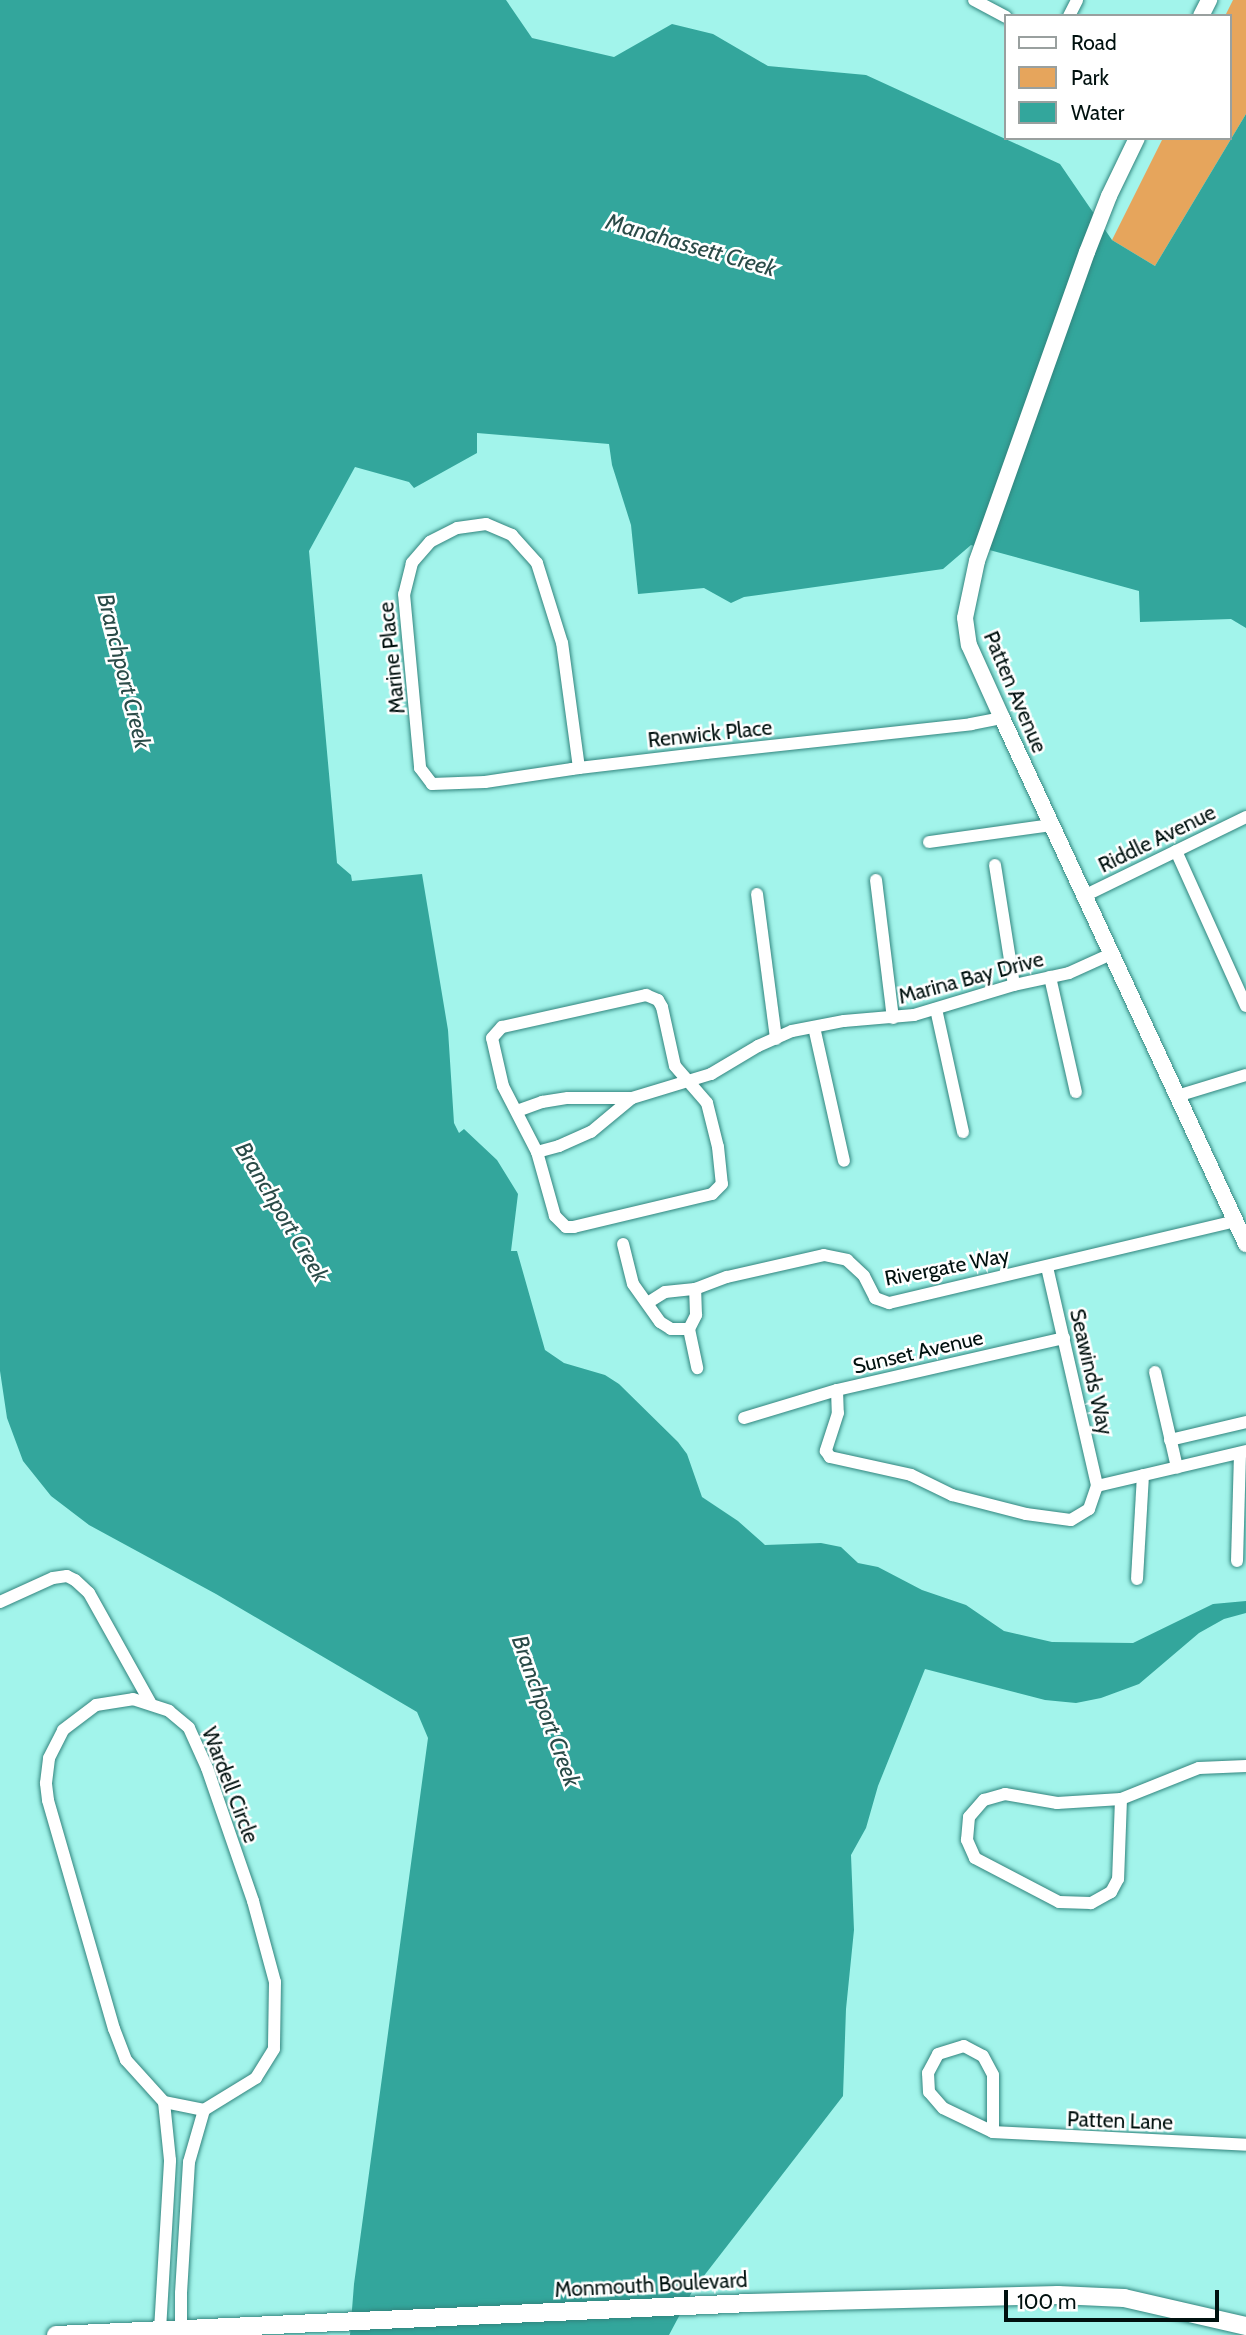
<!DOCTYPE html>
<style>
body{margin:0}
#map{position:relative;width:1246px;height:2335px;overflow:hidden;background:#a2f4eb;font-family:Cabin,sans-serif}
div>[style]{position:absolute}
.green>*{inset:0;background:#e6a55c}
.water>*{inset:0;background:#33a69c}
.roads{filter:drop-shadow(0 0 2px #32857e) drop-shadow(0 0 2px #32857e)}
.minor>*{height:12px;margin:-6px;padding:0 6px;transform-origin:6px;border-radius:6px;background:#fff}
.tertiary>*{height:16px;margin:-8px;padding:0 8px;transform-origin:8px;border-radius:8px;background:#fff}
.secondary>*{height:18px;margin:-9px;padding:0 9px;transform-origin:9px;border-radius:9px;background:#fff}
span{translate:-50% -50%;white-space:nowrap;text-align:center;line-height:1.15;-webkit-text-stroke:5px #fff;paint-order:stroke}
.street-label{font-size:21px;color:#00110f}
.water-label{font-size:23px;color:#2a4b48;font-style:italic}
.legend{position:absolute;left:1004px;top:14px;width:228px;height:126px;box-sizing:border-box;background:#fff;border:2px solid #99a09f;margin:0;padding:9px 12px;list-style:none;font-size:21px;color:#00110f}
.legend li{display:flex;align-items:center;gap:14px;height:35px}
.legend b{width:35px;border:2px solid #99a09f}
.scale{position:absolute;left:1004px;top:2290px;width:215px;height:32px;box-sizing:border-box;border:4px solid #00110f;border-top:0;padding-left:9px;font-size:21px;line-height:24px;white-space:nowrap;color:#00110f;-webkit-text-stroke:5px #fff;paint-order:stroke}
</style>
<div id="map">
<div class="green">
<i style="clip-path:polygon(1233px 0,1246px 0,1246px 114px,1155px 266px,1112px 240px,1163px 138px,1230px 138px,1230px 16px,1225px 16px)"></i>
</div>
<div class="water">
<i style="clip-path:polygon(0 0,506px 0,532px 38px,614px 57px,672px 24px,713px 34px,768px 66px,866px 75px,1060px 164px,1112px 240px,1155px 266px,1246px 114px,1246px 628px,1231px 619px,1140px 622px,1139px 591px,971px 545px,943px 569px,744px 597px,731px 603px,704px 588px,638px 594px,631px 525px,612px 465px,609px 444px,477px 433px,477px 453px,414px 488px,409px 482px,355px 467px,309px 551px,337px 863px,351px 875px,352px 881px,422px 874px,448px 1030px,454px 1123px,459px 1133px,464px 1129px,497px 1160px,518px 1194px,511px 1251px,517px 1251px,545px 1350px,564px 1363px,605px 1375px,619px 1384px,678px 1442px,687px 1454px,702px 1497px,738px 1521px,765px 1545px,821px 1543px,841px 1547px,858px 1563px,878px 1567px,922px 1590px,966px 1605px,1004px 1631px,1052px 1642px,1133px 1643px,1213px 1604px,1246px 1601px,1246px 1613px,1224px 1619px,1199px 1633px,1139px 1684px,1101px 1698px,1076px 1703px,1045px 1700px,925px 1669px,878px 1786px,866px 1828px,851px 1855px,854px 1930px,846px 2009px,843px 2096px,693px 2290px,669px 2335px,350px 2335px,354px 2284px,428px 1738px,417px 1712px,216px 1594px,89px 1525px,51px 1496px,23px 1461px,7px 1418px,0 1371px)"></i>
</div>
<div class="roads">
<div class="minor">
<i style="left:974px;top:0;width:36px;rotate:28deg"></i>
<i style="left:1069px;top:16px;width:18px;rotate:-63deg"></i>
<i style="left:579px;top:768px;width:126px;rotate:-97.7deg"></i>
<i style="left:562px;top:643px;width:84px;rotate:-107.4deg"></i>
<i style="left:537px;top:563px;width:38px;rotate:-132deg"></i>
<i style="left:512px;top:535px;width:28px;rotate:-157deg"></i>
<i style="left:486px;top:524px;width:29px;rotate:172deg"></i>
<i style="left:457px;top:528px;width:30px;rotate:153deg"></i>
<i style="left:430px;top:542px;width:28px;rotate:131deg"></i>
<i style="left:412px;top:563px;width:32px;rotate:104deg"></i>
<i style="left:404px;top:594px;width:175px;rotate:84.7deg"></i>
<i style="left:420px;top:768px;width:20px;rotate:53deg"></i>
<i style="left:432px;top:784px;width:53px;rotate:-2.2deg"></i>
<i style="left:485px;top:782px;width:88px;rotate:-8.5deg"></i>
<i style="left:572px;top:769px;width:7px;rotate:-8deg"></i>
<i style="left:579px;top:768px;width:128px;rotate:-6.7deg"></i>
<i style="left:706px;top:753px;width:267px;rotate:-6.2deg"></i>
<i style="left:971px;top:724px;width:32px;rotate:-11deg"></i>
<i style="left:929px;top:842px;width:123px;rotate:-7.9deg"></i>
<i style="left:1176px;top:851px;width:170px;rotate:65.7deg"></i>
<i style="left:995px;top:865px;width:121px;rotate:81deg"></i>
<i style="left:876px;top:880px;width:139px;rotate:83deg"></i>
<i style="left:757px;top:894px;width:146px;rotate:82.5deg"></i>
<i style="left:1084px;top:896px;width:180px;rotate:-26deg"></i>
<i style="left:1050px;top:977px;width:118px;rotate:77.3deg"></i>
<i style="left:646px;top:995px;width:13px;rotate:23deg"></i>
<i style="left:658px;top:1000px;width:8px;rotate:60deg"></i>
<i style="left:662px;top:1007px;width:60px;rotate:77.6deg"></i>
<i style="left:675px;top:1066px;width:49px;rotate:49.1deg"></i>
<i style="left:707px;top:1103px;width:45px;rotate:76deg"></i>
<i style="left:718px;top:1147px;width:37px;rotate:84deg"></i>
<i style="left:722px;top:1184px;width:14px;rotate:135deg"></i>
<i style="left:712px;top:1194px;width:142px;rotate:166.6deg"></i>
<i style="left:574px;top:1227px;width:8px;rotate:180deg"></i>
<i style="left:566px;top:1227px;width:16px;rotate:-135deg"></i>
<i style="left:555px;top:1216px;width:66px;rotate:-105.7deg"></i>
<i style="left:537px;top:1152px;width:74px;rotate:-117.3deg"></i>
<i style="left:503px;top:1086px;width:49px;rotate:-102.9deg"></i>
<i style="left:492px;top:1038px;width:15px;rotate:-48deg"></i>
<i style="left:502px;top:1027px;width:148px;rotate:-12.5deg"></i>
<i style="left:936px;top:1009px;width:126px;rotate:77.6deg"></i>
<i style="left:814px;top:1027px;width:137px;rotate:77.4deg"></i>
<i style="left:1177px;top:1096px;width:72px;rotate:-16.9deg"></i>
<i style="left:517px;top:1111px;width:27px;rotate:-20deg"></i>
<i style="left:542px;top:1102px;width:26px;rotate:-9deg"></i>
<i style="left:568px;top:1098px;width:64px"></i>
<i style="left:632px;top:1098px;width:83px;rotate:-16.9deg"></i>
<i style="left:711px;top:1074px;width:55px;rotate:-30.8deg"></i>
<i style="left:758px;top:1046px;width:37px;rotate:-24deg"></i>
<i style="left:792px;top:1031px;width:53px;rotate:-10.9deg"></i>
<i style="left:844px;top:1021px;width:70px;rotate:-4.9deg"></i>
<i style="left:914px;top:1015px;width:104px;rotate:-16.7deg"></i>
<i style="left:1014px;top:985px;width:56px;rotate:-12.3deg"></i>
<i style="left:1069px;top:973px;width:46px;rotate:-24.3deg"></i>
<i style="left:537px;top:1152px;width:23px;rotate:-15deg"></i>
<i style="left:559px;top:1146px;width:35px;rotate:-24deg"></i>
<i style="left:591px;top:1132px;width:53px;rotate:-39.7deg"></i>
<i style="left:623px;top:1244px;width:41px;rotate:76deg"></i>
<i style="left:633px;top:1284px;width:47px;rotate:54.6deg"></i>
<i style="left:660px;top:1322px;width:13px;rotate:32deg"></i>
<i style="left:671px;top:1329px;width:18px"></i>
<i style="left:689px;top:1329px;width:16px;rotate:-63deg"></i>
<i style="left:696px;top:1315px;width:26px;rotate:-92deg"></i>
<i style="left:1047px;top:1267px;width:225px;rotate:77.1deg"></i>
<i style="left:649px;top:1302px;width:19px;rotate:-32deg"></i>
<i style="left:665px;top:1292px;width:30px;rotate:-6deg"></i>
<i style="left:695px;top:1289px;width:34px;rotate:-21deg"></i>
<i style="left:727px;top:1277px;width:99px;rotate:-12.8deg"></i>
<i style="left:824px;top:1255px;width:24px;rotate:12deg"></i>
<i style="left:847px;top:1260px;width:23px;rotate:43deg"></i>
<i style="left:864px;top:1276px;width:25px;rotate:63deg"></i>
<i style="left:875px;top:1298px;width:15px;rotate:20deg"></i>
<i style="left:889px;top:1303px;width:356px;rotate:-13.3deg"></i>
<i style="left:689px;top:1329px;width:40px;rotate:78deg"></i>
<i style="left:1155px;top:1372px;width:98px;rotate:77deg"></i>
<i style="left:837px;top:1390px;width:23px;rotate:88deg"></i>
<i style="left:838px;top:1413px;width:40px;rotate:108deg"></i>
<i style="left:826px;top:1451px;width:7px;rotate:56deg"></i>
<i style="left:830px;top:1457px;width:83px;rotate:12.5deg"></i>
<i style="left:911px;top:1475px;width:46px;rotate:26deg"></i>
<i style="left:952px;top:1495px;width:76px;rotate:14.4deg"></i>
<i style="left:1026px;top:1514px;width:45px;rotate:7.6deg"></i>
<i style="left:1071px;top:1520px;width:21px;rotate:-31deg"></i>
<i style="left:1089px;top:1509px;width:24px;rotate:-71deg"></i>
<i style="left:1097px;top:1486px;width:153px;rotate:-13.2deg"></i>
<i style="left:744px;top:1418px;width:97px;rotate:-16.8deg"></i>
<i style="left:837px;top:1390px;width:233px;rotate:-12.9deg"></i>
<i style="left:1170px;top:1440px;width:78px;rotate:-13.3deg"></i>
<i style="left:1237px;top:1561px;width:108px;rotate:-88.4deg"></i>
<i style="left:1137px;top:1579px;width:104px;rotate:-86.7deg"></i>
<i style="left:0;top:1602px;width:58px;rotate:-24.4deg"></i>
<i style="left:53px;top:1578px;width:14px;rotate:-8deg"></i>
<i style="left:67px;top:1576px;width:9px;rotate:27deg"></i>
<i style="left:75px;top:1580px;width:19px;rotate:43deg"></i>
<i style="left:89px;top:1593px;width:125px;rotate:60.8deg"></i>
<i style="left:133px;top:1699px;width:38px;rotate:18deg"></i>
<i style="left:169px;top:1711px;width:26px;rotate:40deg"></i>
<i style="left:189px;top:1728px;width:44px;rotate:65.8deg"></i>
<i style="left:207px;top:1768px;width:141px;rotate:70.9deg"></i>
<i style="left:253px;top:1901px;width:84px;rotate:74.8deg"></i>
<i style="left:275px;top:1982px;width:67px;rotate:90.9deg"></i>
<i style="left:274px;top:2049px;width:34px;rotate:122deg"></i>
<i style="left:256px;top:2078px;width:61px;rotate:148.4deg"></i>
<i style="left:204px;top:2110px;width:41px;rotate:-168.7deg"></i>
<i style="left:164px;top:2102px;width:57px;rotate:-132.1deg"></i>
<i style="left:126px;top:2060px;width:33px;rotate:-111deg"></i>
<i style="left:114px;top:2029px;width:238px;rotate:-106.1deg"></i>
<i style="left:48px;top:1800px;width:17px;rotate:-97deg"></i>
<i style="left:46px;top:1783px;width:25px;rotate:-83deg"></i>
<i style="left:49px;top:1758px;width:31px;rotate:-63deg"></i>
<i style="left:63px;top:1730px;width:41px;rotate:-37.1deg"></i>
<i style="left:96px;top:1705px;width:37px;rotate:-9deg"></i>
<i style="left:1005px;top:1794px;width:53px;rotate:9.8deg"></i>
<i style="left:1057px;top:1803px;width:64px;rotate:-3.6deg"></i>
<i style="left:1121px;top:1799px;width:80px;rotate:92.1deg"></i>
<i style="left:1118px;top:1879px;width:15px;rotate:118deg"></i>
<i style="left:1111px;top:1892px;width:23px;rotate:151deg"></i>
<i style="left:1091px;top:1903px;width:32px;rotate:-178deg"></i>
<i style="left:1059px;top:1902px;width:95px;rotate:-152.4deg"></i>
<i style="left:975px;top:1858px;width:20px;rotate:-114deg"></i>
<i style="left:967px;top:1840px;width:23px;rotate:-85deg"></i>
<i style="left:969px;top:1817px;width:23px;rotate:-49deg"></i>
<i style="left:984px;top:1800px;width:22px;rotate:-16deg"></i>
<i style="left:1121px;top:1799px;width:84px;rotate:-21.7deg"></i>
<i style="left:1199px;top:1768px;width:47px;rotate:-2.4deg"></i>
<i style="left:964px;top:2046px;width:21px;rotate:28deg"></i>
<i style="left:983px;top:2056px;width:21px;rotate:62deg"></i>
<i style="left:993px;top:2075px;width:57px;rotate:90deg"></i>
<i style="left:993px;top:2132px;width:55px;rotate:-154.4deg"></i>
<i style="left:943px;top:2108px;width:21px;rotate:-131deg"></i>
<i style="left:929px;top:2092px;width:19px;rotate:-93deg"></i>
<i style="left:928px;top:2073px;width:21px;rotate:-62deg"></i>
<i style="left:938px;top:2054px;width:27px;rotate:-17deg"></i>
<i style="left:993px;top:2132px;width:253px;rotate:2.9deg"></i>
<i style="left:181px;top:2329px;width:36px;rotate:-90deg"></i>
<i style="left:181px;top:2293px;width:131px;rotate:-86.5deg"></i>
<i style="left:189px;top:2162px;width:54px;rotate:-73.9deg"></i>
<i style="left:160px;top:2330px;width:170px;rotate:-86.6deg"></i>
<i style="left:170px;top:2160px;width:58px;rotate:-95.9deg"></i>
</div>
<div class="tertiary">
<i style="left:1201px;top:16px;width:18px;rotate:-63deg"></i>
<i style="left:1137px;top:138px;width:64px;rotate:115.8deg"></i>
<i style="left:1109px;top:196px;width:60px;rotate:111.4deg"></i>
<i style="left:1087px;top:252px;width:328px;rotate:109.6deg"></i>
<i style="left:977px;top:561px;width:58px;rotate:101.9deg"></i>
<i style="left:965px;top:618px;width:27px;rotate:82deg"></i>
<i style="left:969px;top:645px;width:80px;rotate:65.7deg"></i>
<i style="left:1002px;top:718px;width:580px;rotate:65.11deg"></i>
</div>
<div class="secondary">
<i style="left:56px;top:2335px;width:694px;rotate:-2.64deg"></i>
<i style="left:749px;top:2303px;width:309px;rotate:-1.5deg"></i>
<i style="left:1058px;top:2295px;width:66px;rotate:2.6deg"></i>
<i style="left:1124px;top:2298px;width:125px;rotate:12.9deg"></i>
</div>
</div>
<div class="street-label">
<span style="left:392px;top:658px;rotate:-96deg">Marine Place</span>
<span style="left:1015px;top:692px;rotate:67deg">Patten Avenue</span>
<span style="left:710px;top:734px;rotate:-6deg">Renwick Place</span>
<span style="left:1157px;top:839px;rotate:-26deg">Riddle Avenue</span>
<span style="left:971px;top:978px;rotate:-15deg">Marina Bay Drive</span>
<span style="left:947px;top:1267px;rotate:-11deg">Rivergate Way</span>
<span style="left:918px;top:1352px;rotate:-13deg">Sunset Avenue</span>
<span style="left:1091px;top:1372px;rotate:77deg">Seawinds Way</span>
<span style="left:230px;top:1785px;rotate:69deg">Wardell Circle</span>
<span style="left:1120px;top:2121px;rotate:2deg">Patten Lane</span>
<span style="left:651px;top:2285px;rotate:-3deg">Monmouth Boulevard</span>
</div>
<div class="water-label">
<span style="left:691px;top:245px;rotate:16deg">Manahassett Creek</span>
<span style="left:124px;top:671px;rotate:76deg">Branchport Creek</span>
<span style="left:282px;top:1212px;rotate:59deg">Branchport Creek</span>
<span style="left:546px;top:1711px;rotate:70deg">Branchport Creek</span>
</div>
<ul class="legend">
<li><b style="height:9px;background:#fff"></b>Road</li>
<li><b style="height:19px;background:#e6a55c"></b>Park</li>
<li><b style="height:19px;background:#33a69c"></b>Water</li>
</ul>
<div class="scale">100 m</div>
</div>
